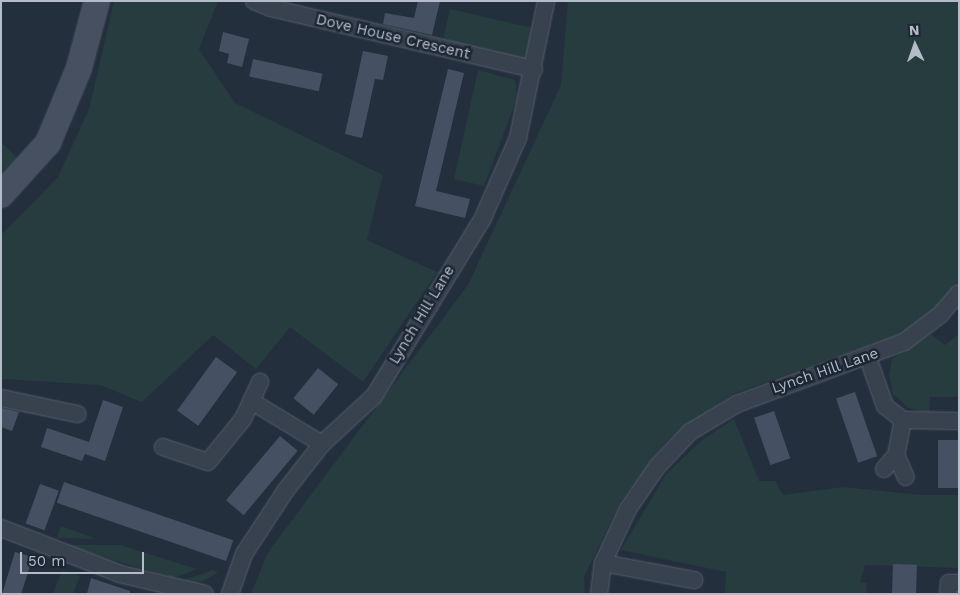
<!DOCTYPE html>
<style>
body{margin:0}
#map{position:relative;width:960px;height:595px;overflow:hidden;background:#242f3e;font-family:"Work Sans",sans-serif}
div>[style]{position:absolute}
.green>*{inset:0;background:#263c3f;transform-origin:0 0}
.building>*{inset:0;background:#455162;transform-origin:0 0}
.roads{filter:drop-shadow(0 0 1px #565f6c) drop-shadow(0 0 1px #565f6c)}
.street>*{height:16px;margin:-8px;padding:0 8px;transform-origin:8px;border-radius:8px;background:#38414e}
.secondary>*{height:24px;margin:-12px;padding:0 12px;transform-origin:12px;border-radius:12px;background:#465061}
span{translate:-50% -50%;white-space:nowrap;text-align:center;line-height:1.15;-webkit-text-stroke:5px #1d2633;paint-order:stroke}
.street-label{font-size:15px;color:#b4bcc9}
.frame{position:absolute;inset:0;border:2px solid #b4bcc9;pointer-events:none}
.north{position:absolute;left:890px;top:20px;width:50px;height:50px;-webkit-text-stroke:4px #1d2633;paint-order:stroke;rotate:357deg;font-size:14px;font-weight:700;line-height:20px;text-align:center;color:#b4bcc9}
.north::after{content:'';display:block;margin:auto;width:18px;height:22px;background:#b4bcc9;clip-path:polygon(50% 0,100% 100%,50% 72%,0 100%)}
.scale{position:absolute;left:20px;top:552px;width:124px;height:22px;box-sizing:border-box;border:2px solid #b4bcc9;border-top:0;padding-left:6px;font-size:15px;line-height:18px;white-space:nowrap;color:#b4bcc9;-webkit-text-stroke:4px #1d2633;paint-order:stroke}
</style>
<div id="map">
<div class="green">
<i style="clip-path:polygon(114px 1px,218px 1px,199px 49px,235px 103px,383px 175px,367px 240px,437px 272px,363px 382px,290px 327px,256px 369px,213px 335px,142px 402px,100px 385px,1px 379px,1px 235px,58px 177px,89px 109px)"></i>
<i style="clip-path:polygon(568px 1px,959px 1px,959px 281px,923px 326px,735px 393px,668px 440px,621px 501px,584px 577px,585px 594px,251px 594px,268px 552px,468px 285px,561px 85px)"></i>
<i style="left:450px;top:9px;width:85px;height:33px;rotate:13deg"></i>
<i style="clip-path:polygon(478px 70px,515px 80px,517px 98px,484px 186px,454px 179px)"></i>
<i style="clip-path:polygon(1px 142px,34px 174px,1px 206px)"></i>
<i style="clip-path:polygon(931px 334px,945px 345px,959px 334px,959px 397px,930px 397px,929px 413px,908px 408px,893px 394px,889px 375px,892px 359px)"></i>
<i style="clip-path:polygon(734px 419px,759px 481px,775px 481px,783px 495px,843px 487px,922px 495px,959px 495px,959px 568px,865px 565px,860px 582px,867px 583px,866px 594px,725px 594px,726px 572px,621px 550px,666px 474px,702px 440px)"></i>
<i style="clip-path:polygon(61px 526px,97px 539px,57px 538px)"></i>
<i style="clip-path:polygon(63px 545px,120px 545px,197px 569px,174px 578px)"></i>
<i style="clip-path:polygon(62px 570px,80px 576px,73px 594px,53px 594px)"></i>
<i style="clip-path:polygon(213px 570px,218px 573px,197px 584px,184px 580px)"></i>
</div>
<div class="building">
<i style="clip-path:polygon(418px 1px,440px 1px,432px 35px,383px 24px,385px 13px,414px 18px)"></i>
<i style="clip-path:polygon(223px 32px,249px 39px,242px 67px,227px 63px,229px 54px,219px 51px)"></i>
<i style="clip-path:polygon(363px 51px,388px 56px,383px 80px,375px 79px,362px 138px,345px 134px)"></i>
<i style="left:253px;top:59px;width:71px;height:18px;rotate:12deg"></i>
<i style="clip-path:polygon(448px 69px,464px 73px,436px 191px,470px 199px,465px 218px,415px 206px)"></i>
<i style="left:216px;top:357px;width:26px;height:66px;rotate:36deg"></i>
<i style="left:318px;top:368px;width:26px;height:39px;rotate:39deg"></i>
<i style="left:855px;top:392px;width:68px;height:20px;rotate:71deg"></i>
<i style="clip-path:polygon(103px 400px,123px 407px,105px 461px,85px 454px,82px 461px,41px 447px,47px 428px,89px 442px)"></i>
<i style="clip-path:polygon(1px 408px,19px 412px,12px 431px,1px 427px)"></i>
<i style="left:774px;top:411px;width:50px;height:21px;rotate:71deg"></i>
<i style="left:280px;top:436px;width:23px;height:84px;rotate:40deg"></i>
<i style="left:938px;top:440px;width:21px;height:48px"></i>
<i style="left:64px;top:482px;width:179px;height:22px;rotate:19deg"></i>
<i style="left:40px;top:484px;width:20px;height:42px;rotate:20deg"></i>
<i style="clip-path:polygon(15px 552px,33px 557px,21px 594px,2px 594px)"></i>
<i style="left:893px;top:564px;width:24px;height:30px;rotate:2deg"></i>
<i style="clip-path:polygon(91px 578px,130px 591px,130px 594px,87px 594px)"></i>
</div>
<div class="roads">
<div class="street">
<i style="left:254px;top:1px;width:18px;rotate:22deg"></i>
<i style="left:271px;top:8px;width:270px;rotate:13.1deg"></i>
<i style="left:868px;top:358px;width:51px;rotate:70.5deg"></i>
<i style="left:885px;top:406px;width:23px;rotate:38deg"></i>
<i style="left:903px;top:420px;width:36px;rotate:101deg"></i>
<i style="left:896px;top:455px;width:24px;rotate:66deg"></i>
<i style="left:1px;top:398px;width:78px;rotate:11.9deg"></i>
<i style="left:251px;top:401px;width:83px;rotate:31.2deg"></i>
<i style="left:903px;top:420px;width:56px;rotate:1deg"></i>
<i style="left:163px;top:447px;width:47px;rotate:18.4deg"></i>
<i style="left:208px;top:462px;width:55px;rotate:-50.9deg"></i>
<i style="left:243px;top:419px;width:41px;rotate:-65.3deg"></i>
<i style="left:884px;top:469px;width:18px;rotate:-49deg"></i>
<i style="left:1px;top:528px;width:128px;rotate:21.1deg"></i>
<i style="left:120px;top:574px;width:87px;rotate:13.2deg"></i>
<i style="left:603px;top:563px;width:93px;rotate:10.6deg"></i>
<i style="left:230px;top:594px;width:42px;rotate:-70.7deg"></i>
<i style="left:244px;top:554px;width:77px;rotate:-56.7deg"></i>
<i style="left:286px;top:490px;width:58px;rotate:-52deg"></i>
<i style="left:322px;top:444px;width:71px;rotate:-42.7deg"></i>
<i style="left:374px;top:396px;width:206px;rotate:-58.5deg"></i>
<i style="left:482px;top:220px;width:90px;rotate:-66.3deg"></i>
<i style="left:518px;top:138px;width:140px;rotate:-78.4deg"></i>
<i style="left:599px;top:594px;width:31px;rotate:-83deg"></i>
<i style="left:603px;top:563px;width:60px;rotate:-65.2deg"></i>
<i style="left:628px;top:509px;width:51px;rotate:-55.4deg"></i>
<i style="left:657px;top:467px;width:48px;rotate:-46.7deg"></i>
<i style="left:690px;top:432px;width:55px;rotate:-30.8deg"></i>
<i style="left:737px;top:404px;width:178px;rotate:-20.4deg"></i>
<i style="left:904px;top:342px;width:45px;rotate:-36.9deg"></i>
<i style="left:940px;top:315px;width:29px;rotate:-49deg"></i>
<i style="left:948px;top:594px;width:11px;rotate:-85deg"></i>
<i style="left:949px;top:583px;width:10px"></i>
</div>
<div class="secondary">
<i style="left:1px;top:195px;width:70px;rotate:-47.9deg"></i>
<i style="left:48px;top:143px;width:81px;rotate:-67.5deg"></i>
<i style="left:79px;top:68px;width:69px;rotate:-75deg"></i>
</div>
</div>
<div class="street-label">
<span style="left:393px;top:37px;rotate:13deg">Dove House Crescent</span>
<span style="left:422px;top:315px;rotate:-59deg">Lynch Hill Lane</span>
<span style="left:825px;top:371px;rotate:-19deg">Lynch Hill Lane</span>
</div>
<div class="frame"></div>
<div class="north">N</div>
<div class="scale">50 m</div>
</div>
